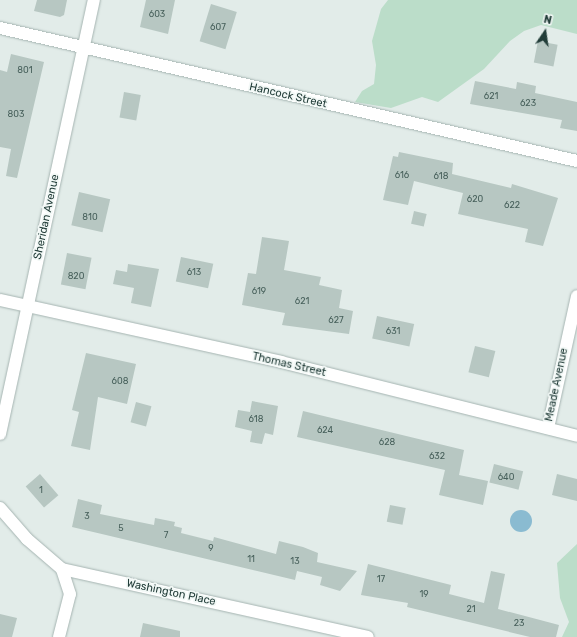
<!DOCTYPE html>
<style>
body{margin:0}
#map{position:relative;width:577px;height:637px;overflow:hidden;background:#e2ece9;font-family:Rubik,sans-serif}
div>[style]{position:absolute}
.green>*{inset:0;background:#bbddc9}
.water>*{inset:0;background:#8abbd1}
.round{border-radius:50%}
.building>*{inset:0;background:#b7c7c2;transform-origin:0 0}
.roads{filter:drop-shadow(0 0 1px #a5b4b1) drop-shadow(0 0 1px #a5b4b1)}
.minor>*{height:12px;margin:-6px;padding:0 6px;transform-origin:6px;border-radius:6px;background:#fff}
span{translate:-50% -50%;white-space:nowrap;text-align:center;line-height:1.15;-webkit-text-stroke:3.5px #f2f8f6;paint-order:stroke}
.number-label{font-size:9px;color:#47605b}
.number-label span{-webkit-text-stroke-width:0}
.street-label{font-size:11px;color:#223d39}
.north{position:absolute;left:525px;top:12px;width:40px;height:40px;-webkit-text-stroke:3px #f2f8f6;paint-order:stroke;rotate:13deg;font-size:11px;font-weight:700;line-height:16px;text-align:center;color:#223d39}
.north::after{content:'';display:block;margin:auto;width:14px;height:18px;background:#223d39;clip-path:polygon(50% 0,100% 100%,50% 72%,0 100%)}
</style>
<div id="map">
<div class="green">
<i style="clip-path:polygon(388px 0,577px 0,577px 34px,541px 25px,524px 31px,510px 41px,484px 69px,438px 102px,422px 97px,391px 108px,355px 102px,362px 91px,374px 84px,376px 65px,372px 41px,381px 9px)"></i>
<i style="clip-path:polygon(577px 544px,577px 637px,562px 637px,569px 622px,560px 598px,557px 563px)"></i>
</div>
<div class="water">
<i class="round" style="left:510px;top:510px;width:22px;height:22px"></i>
</div>
<div class="building">
<i style="clip-path:polygon(37px 0,67px 0,64px 15px,60px 17px,34px 11px)"></i>
<i style="clip-path:polygon(146px 0,175px 0,168px 34px,140px 27px)"></i>
<i style="left:211px;top:4px;width:27px;height:39px;rotate:17deg"></i>
<i style="left:538px;top:41px;width:20px;height:22px;rotate:11deg"></i>
<i style="clip-path:polygon(11px 54px,44px 62px,17px 178px,6px 176px,11px 149px,0 147px,0 70px,7px 72px)"></i>
<i style="clip-path:polygon(475px 81px,516px 89px,517px 82px,536px 86px,535px 93px,577px 102px,577px 131px,560px 128px,562px 120px,470px 104px)"></i>
<i style="left:124px;top:92px;width:17px;height:26px;rotate:10deg"></i>
<i style="clip-path:polygon(399px 152px,453px 163px,452px 174px,511px 188px,512px 184px,558px 198px,543px 246px,525px 242px,528px 229px,458px 214px,463px 193px,414px 181px,408px 205px,383px 200px,393px 156px,398px 157px)"></i>
<i style="left:79px;top:192px;width:32px;height:34px;rotate:13deg"></i>
<i style="left:414px;top:211px;width:13px;height:13px;rotate:13deg"></i>
<i style="clip-path:polygon(262px 237px,289px 241px,284px 270px,321px 277px,319px 285px,342px 290px,339px 308px,353px 311px,349px 334px,282px 325px,285px 313px,242px 305px,248px 273px,256px 274px)"></i>
<i style="left:67px;top:253px;width:25px;height:32px;rotate:11deg"></i>
<i style="left:181px;top:257px;width:33px;height:25px;rotate:12deg"></i>
<i style="clip-path:polygon(128px 264px,159px 269px,151px 307px,131px 303px,134px 288px,113px 284px,116px 270px,127px 272px)"></i>
<i style="left:377px;top:316px;width:38px;height:23px;rotate:12deg"></i>
<i style="left:475px;top:346px;width:21px;height:27px;rotate:14deg"></i>
<i style="clip-path:polygon(86px 353px,136px 364px,127px 404px,98px 397px,90px 450px,71px 446px,79px 412px,72px 410px)"></i>
<i style="clip-path:polygon(252px 401px,278px 406px,273px 435px,265px 433px,262px 444px,250px 442px,252px 431px,235px 427px,238px 410px,250px 412px)"></i>
<i style="left:136px;top:402px;width:16px;height:21px;rotate:15deg"></i>
<i style="clip-path:polygon(303px 411px,464px 450px,459px 475px,488px 481px,483px 505px,439px 495px,445px 470px,297px 437px)"></i>
<i style="left:494px;top:464px;width:30px;height:19px;rotate:14deg"></i>
<i style="left:40px;top:474px;width:28px;height:19px;rotate:49deg"></i>
<i style="clip-path:polygon(557px 474px,577px 479px,577px 501px,552px 495px)"></i>
<i style="clip-path:polygon(78px 499px,102px 505px,100px 514px,154px 525px,155px 518px,175px 522px,174px 526px,182px 528px,181px 533px,213px 541px,214px 537px,276px 554px,279px 541px,303px 547px,318px 553px,317px 562px,357px 571px,340px 591px,320px 585px,322px 577px,297px 571px,295px 580px,106px 535px,72px 527px)"></i>
<i style="left:390px;top:505px;width:16px;height:17px;rotate:11deg"></i>
<i style="clip-path:polygon(368px 564px,451px 585px,449px 594px,484px 603px,491px 571px,505px 574px,498px 609px,559px 625px,556px 637px,530px 637px,407px 607px,408px 603px,361px 595px)"></i>
<i style="clip-path:polygon(0 614px,17px 618px,12px 637px,0 637px)"></i>
<i style="clip-path:polygon(143px 623px,180px 631px,180px 637px,140px 637px)"></i>
</div>
<div class="roads">
<div class="minor">
<i style="left:0;top:28px;width:592px;rotate:12.98deg"></i>
<i style="left:0;top:300px;width:288px;rotate:12.4deg"></i>
<i style="left:281px;top:362px;width:305px;rotate:14deg"></i>
<i style="left:548px;top:428px;width:135px;rotate:-77.6deg"></i>
<i style="left:0;top:434px;width:444px;rotate:-77.8deg"></i>
<i style="left:0;top:508px;width:41px;rotate:48.9deg"></i>
<i style="left:27px;top:539px;width:46px;rotate:40.6deg"></i>
<i style="left:62px;top:569px;width:313px;rotate:12.5deg"></i>
<i style="left:59px;top:637px;width:44px;rotate:-75.7deg"></i>
<i style="left:70px;top:594px;width:26px;rotate:-108deg"></i>
</div>
</div>
<div class="number-label">
<span style="left:157px;top:14px">603</span>
<span style="left:218px;top:27px">607</span>
<span style="left:25px;top:70px">801</span>
<span style="left:491px;top:96px">621</span>
<span style="left:528px;top:103px">623</span>
<span style="left:16px;top:114px">803</span>
<span style="left:402px;top:175px">616</span>
<span style="left:441px;top:176px">618</span>
<span style="left:475px;top:199px">620</span>
<span style="left:512px;top:205px">622</span>
<span style="left:90px;top:217px">810</span>
<span style="left:194px;top:272px">613</span>
<span style="left:76px;top:276px">820</span>
<span style="left:259px;top:291px">619</span>
<span style="left:302px;top:301px">621</span>
<span style="left:336px;top:320px">627</span>
<span style="left:393px;top:331px">631</span>
<span style="left:120px;top:381px">608</span>
<span style="left:256px;top:419px">618</span>
<span style="left:325px;top:430px">624</span>
<span style="left:387px;top:442px">628</span>
<span style="left:437px;top:456px">632</span>
<span style="left:506px;top:477px">640</span>
<span style="left:41px;top:490px">1</span>
<span style="left:87px;top:516px">3</span>
<span style="left:121px;top:528px">5</span>
<span style="left:166px;top:535px">7</span>
<span style="left:211px;top:548px">9</span>
<span style="left:251px;top:559px">11</span>
<span style="left:295px;top:561px">13</span>
<span style="left:381px;top:579px">17</span>
<span style="left:424px;top:594px">19</span>
<span style="left:471px;top:609px">21</span>
<span style="left:519px;top:623px">23</span>
</div>
<div class="street-label">
<span style="left:288px;top:96px;rotate:13deg">Hancock Street</span>
<span style="left:47px;top:217px;rotate:-78deg">Sheridan Avenue</span>
<span style="left:289px;top:365px;rotate:13deg">Thomas Street</span>
<span style="left:557px;top:385px;rotate:-78deg">Meade Avenue</span>
<span style="left:171px;top:593px;rotate:12deg">Washington Place</span>
</div>
<div class="north">N</div>
</div>
